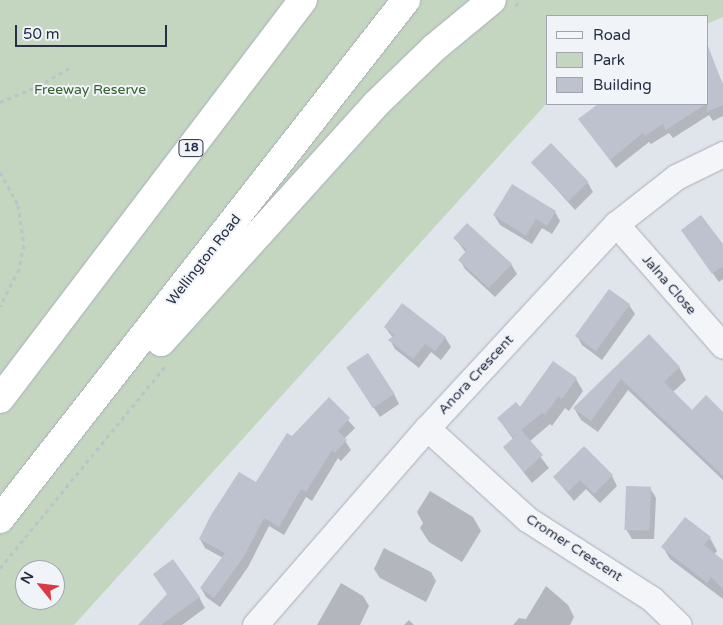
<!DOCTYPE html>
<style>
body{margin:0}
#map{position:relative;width:723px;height:625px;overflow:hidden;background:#e0e4eb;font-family:"Varela Round",sans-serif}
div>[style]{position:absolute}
.green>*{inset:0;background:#c4d6c0}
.shadow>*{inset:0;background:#0003}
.building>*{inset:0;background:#bdc2ce;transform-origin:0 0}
.path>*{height:3px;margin-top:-1.5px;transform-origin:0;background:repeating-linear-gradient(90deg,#bec2c9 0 4px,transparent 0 8px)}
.roads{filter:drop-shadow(0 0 1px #a8aeb9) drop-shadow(0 0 1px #a8aeb9)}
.minor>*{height:25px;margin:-12.5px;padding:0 12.5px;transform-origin:12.5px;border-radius:12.5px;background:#f3f5f8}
.highway>*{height:28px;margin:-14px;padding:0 14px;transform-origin:14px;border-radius:14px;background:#fff}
span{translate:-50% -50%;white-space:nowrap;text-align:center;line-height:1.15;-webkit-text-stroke:4px #f0f3f8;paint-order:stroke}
.shield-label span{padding:1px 4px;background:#f0f3f8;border:1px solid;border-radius:4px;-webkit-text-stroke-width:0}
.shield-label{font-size:12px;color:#272f44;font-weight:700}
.park-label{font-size:14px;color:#386132}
.street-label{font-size:14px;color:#272f44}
.legend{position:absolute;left:546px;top:15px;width:162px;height:90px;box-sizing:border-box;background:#f0f3f8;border:1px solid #a0a5b0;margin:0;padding:6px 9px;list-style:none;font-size:15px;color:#272f44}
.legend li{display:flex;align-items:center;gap:10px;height:25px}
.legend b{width:25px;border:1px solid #a0a5b0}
.north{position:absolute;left:15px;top:560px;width:50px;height:50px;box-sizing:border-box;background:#f0f3f8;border:1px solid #a0a5b0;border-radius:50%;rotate:299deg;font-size:14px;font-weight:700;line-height:20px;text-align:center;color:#272f44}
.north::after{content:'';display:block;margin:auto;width:18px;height:22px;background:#dd3845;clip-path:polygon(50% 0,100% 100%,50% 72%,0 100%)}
.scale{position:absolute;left:15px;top:25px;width:152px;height:22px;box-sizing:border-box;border:2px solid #272f44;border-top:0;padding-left:6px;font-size:15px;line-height:18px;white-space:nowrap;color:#272f44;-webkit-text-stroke:4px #f0f3f8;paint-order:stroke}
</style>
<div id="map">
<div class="green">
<i style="clip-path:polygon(evenodd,0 0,723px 0,723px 17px,707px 24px,707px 16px,547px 16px,547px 103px,74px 625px,0 625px,0 0,25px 570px,55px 570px,55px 600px,25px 600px,25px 570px)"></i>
</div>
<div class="shadow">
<i style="clip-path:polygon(710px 56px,723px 84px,723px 116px,713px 121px,709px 115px,673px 138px,669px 133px,651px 144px,649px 142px,616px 168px,580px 120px,605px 114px,621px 104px,707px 104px,707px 58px)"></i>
<i style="clip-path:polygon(533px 163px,588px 183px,593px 192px,575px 210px)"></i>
<i style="clip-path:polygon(555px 212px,560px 221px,552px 234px,542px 228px,532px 244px,500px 225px,494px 215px)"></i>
<i style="clip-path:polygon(455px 238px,511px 264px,517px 274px,495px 297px,465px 269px,460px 260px,466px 253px)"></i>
<i style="clip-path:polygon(688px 239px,723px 246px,723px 279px,719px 282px)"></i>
<i style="clip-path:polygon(629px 305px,635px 314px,602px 360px,582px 345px,577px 336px)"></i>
<i style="clip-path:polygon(385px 327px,445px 337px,451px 347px,441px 360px,431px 352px,419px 368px,395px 349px,390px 340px,393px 338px)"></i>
<i style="clip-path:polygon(649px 336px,679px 367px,686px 380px,673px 392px,693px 411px,723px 414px,723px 480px,628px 390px,598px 432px,581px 420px,574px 408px)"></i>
<i style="clip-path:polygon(354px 378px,394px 394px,399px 404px,380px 417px)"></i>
<i style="clip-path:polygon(576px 379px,583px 391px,569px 411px,565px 408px,552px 426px,550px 424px,529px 442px,549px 468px,532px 483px,504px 447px,513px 439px,498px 418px)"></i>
<i style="clip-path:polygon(329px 399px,355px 428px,344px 439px,351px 450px,341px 461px,338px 458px,312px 501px,306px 497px,284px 535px,269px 526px,248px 567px,220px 607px,206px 597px,201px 588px,223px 558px,205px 548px,200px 539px,257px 483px,292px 437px)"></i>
<i style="clip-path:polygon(612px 476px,617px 486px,600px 503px,586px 489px,574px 501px,554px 477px)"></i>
<i style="clip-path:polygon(650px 488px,656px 498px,654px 539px,632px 539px,626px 529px)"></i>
<i style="clip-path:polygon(430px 491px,473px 517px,481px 531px,462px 562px,429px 542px,420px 528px,423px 523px,417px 512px)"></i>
<i style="clip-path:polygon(710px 538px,717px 551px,714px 555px,723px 564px,723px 599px,670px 559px,663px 547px)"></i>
<i style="clip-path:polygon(384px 548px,431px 572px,436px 581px,426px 602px,380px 578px,374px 569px)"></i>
<i style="clip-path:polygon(154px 574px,199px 597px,205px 608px,182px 625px,140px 625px,168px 595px)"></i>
<i style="clip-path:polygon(341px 583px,363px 596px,369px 606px,360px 625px,317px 625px)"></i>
<i style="clip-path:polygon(546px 586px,568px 605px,574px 617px,570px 625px,513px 625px,519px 618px,526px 619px)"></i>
<i style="clip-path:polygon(409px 620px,414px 625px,404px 625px)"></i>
</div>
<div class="building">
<i style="clip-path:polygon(708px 46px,723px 85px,723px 105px,707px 112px)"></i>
<i style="clip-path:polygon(598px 104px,706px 104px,666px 130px,663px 124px,645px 136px,643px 133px,610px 160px,578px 119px)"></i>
<i style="left:551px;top:143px;width:54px;height:28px;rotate:46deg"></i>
<i style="clip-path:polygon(512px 184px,556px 211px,547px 226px,536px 219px,526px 236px,493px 215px)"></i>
<i style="clip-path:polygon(701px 215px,723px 244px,723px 266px,712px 274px,681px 230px)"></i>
<i style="clip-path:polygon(467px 223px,512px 264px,489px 288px,458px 260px,467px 250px,453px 238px)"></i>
<i style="left:609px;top:289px;width:26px;height:58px;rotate:36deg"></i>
<i style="clip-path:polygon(402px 303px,446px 337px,435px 351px,425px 344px,413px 359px,388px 340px,395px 335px,384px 327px)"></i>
<i style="clip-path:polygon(649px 334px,680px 367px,664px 382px,692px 410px,706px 395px,723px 412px,723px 476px,621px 379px,591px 421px,573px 408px)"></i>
<i style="left:368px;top:353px;width:49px;height:26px;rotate:57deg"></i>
<i style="clip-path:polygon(553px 361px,577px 378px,562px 399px,558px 397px,545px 415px,542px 413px,521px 430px,543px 455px,524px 472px,503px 447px,520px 432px,513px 437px,497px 418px,516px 402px,520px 407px)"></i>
<i style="clip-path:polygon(329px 397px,350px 418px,338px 431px,347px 440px,335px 453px,332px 450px,306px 492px,301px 489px,279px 527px,264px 518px,243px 558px,214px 598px,200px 588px,225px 553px,199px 539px,211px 515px,239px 472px,256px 482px,287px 433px,292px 436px)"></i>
<i style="clip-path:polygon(584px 446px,613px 475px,594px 494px,580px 480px,568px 492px,553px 477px)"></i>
<i style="left:626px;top:486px;width:25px;height:44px;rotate:2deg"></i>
<i style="clip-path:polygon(685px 517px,711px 537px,704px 545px,723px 560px,723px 589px,711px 577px,707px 583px,661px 547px)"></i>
<i style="clip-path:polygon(173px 559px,200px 597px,161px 625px,138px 625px,167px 594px,153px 574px)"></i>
</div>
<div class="path">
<i style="left:516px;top:6px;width:7px;rotate:-63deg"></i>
<i style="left:0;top:102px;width:41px;rotate:-22.8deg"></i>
<i style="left:38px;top:86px;width:39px;rotate:-30deg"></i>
<i style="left:0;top:172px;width:38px;rotate:61deg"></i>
<i style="left:18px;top:205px;width:40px;rotate:81.5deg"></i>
<i style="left:24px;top:245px;width:25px;rotate:102deg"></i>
<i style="left:19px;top:269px;width:42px;rotate:117.2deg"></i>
<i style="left:0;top:568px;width:262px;rotate:-50.7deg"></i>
</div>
<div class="roads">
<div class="minor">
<i style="left:616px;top:224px;width:162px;rotate:48.7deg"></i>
<i style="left:427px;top:428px;width:135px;rotate:42.3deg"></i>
<i style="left:527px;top:519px;width:148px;rotate:32.6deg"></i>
<i style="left:652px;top:599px;width:37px;rotate:44deg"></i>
<i style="left:255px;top:625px;width:262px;rotate:-48.9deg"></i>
<i style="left:427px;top:428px;width:278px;rotate:-47.2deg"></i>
<i style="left:616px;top:224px;width:76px;rotate:-38.1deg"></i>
<i style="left:676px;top:177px;width:52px;rotate:-26.1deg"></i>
</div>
<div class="highway">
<i style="left:161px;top:342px;width:321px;rotate:-47.9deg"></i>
<i style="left:376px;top:104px;width:81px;rotate:-44deg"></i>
<i style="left:434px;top:48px;width:75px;rotate:-39.6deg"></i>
<i style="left:0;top:399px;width:501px;rotate:-52.79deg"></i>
<i style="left:0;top:519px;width:659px;rotate:-51.96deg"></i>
</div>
</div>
<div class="shield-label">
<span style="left:191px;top:148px">18</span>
</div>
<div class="park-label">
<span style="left:90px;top:90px">Freeway Reserve</span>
</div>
<div class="street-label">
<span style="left:204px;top:260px;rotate:-52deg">Wellington Road</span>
<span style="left:669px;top:285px;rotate:49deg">Jalna Close</span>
<span style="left:476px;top:375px;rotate:-47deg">Anora Crescent</span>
<span style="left:574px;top:548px;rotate:33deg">Cromer Crescent</span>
</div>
<ul class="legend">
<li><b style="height:6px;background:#f3f5f8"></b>Road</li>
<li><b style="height:14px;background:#c4d6c0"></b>Park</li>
<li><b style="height:14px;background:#bdc2ce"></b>Building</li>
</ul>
<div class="north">N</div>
<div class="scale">50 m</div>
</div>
